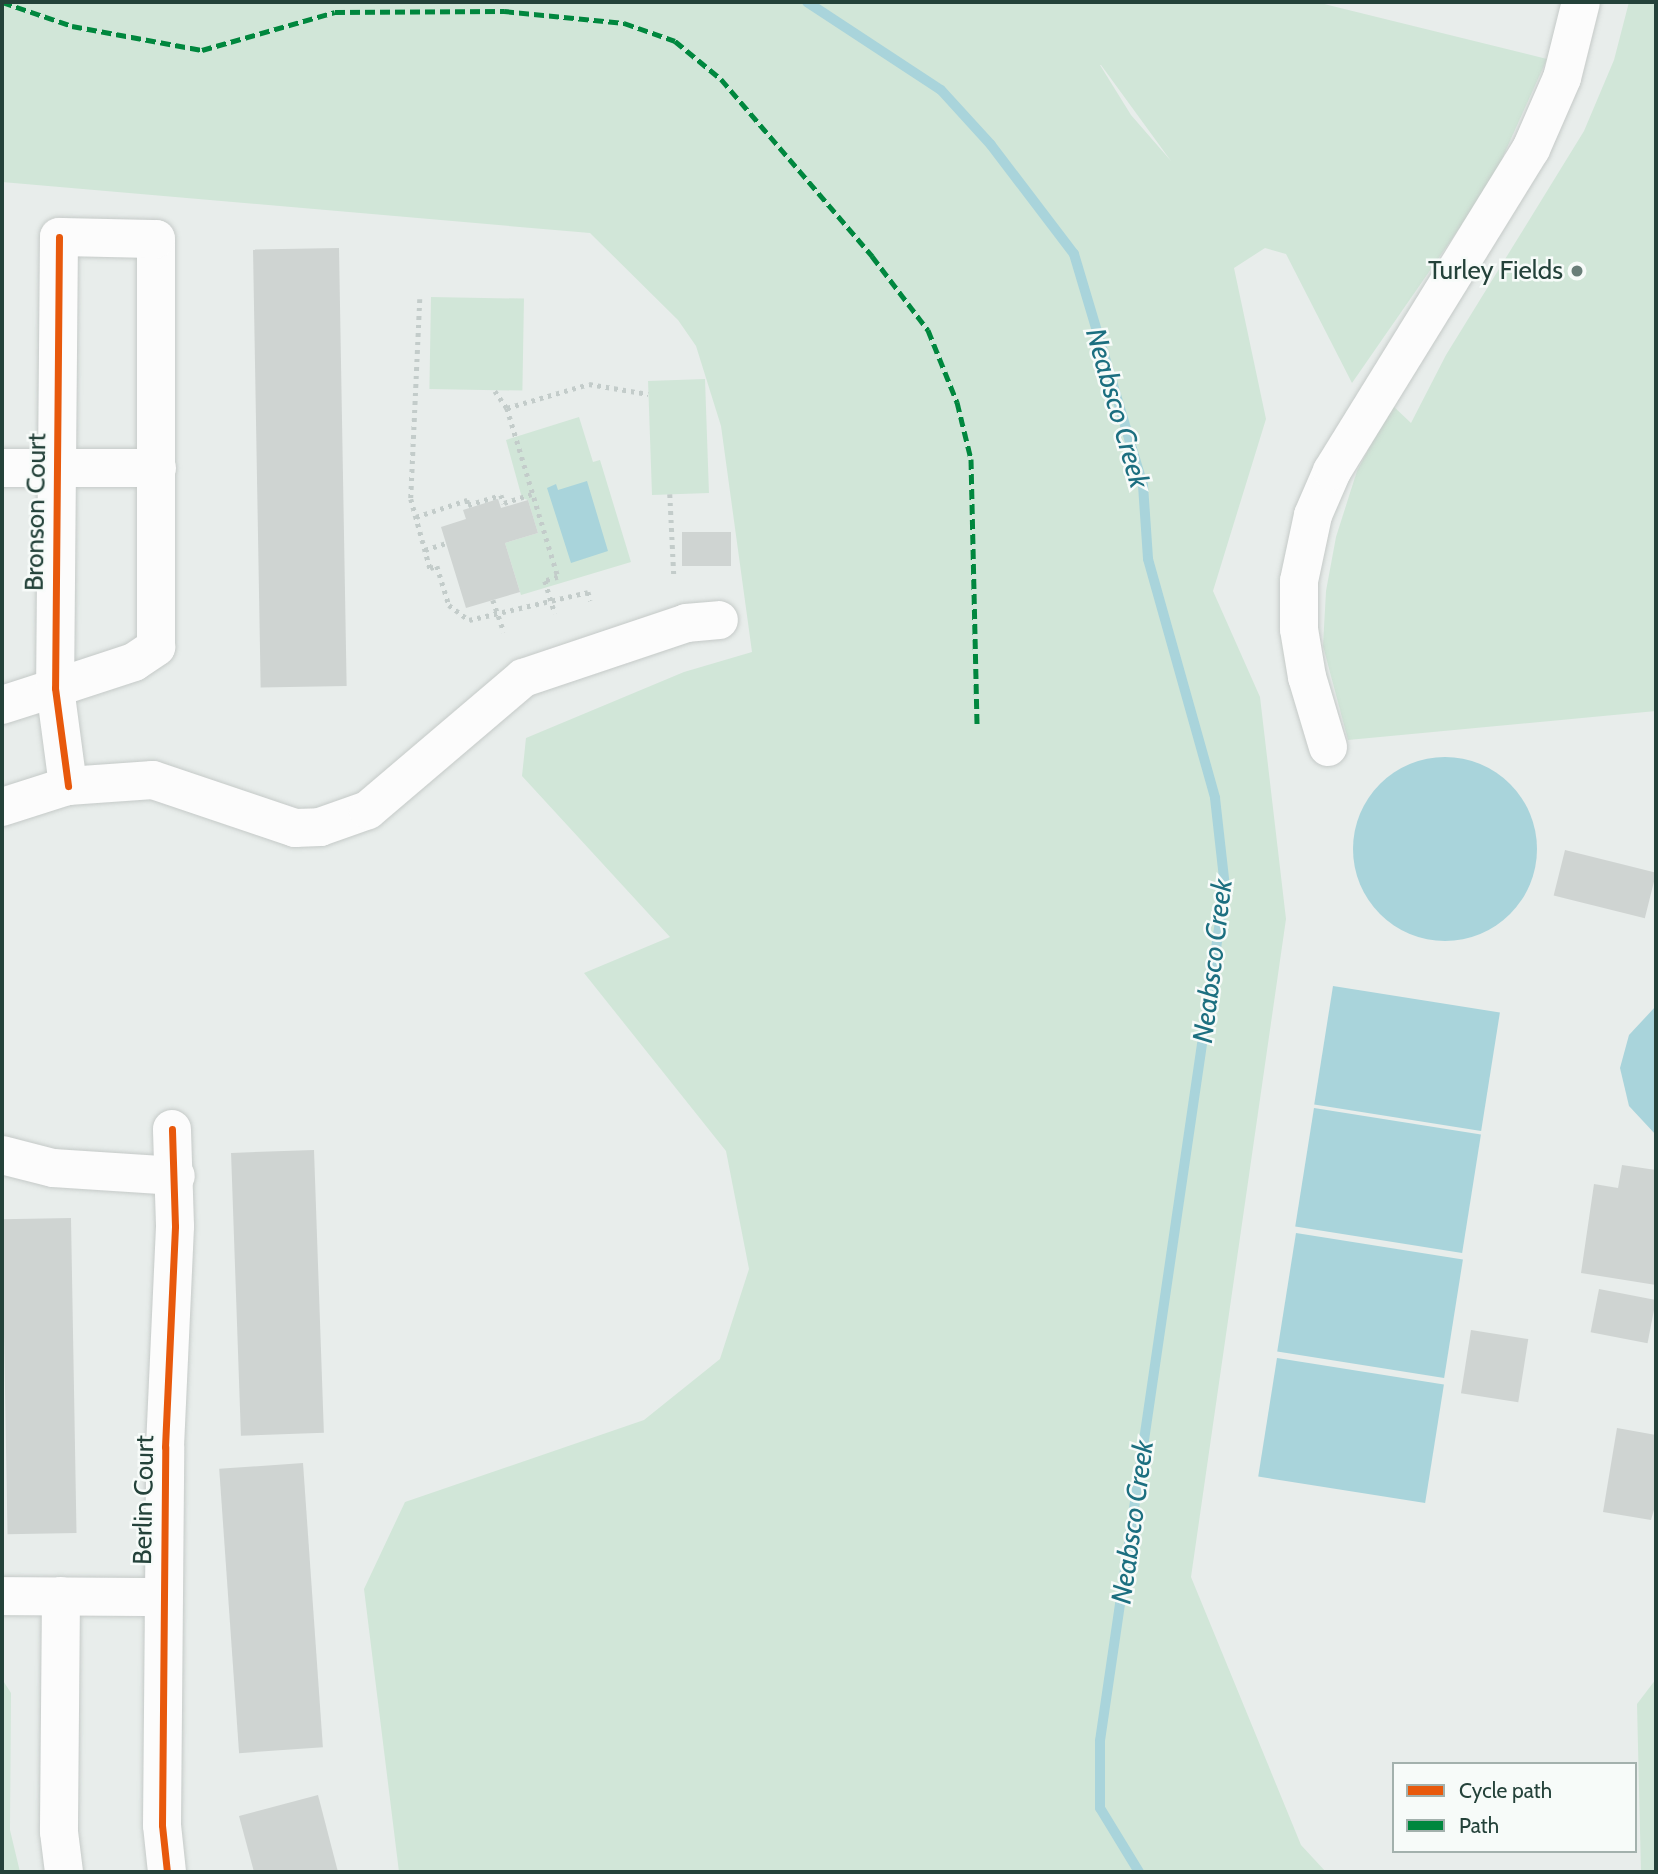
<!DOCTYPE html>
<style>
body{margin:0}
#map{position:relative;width:1658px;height:1874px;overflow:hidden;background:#e8edeb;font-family:Cabin,sans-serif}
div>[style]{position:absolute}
.green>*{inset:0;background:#d1e6d8;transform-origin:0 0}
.water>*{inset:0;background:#a9d4db;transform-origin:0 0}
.round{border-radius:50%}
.stream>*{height:10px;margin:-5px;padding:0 5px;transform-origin:5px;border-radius:5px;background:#a9d4db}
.building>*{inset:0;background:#cfd4d2;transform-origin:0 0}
.path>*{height:4.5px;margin-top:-2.25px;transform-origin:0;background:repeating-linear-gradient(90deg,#c3ccca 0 3.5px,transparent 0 8.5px)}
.roads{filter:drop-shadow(0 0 2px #c5cac8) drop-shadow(0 0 2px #c5cac8)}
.minor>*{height:38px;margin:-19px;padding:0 19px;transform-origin:19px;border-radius:19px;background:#fcfcfc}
.quiet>*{height:5px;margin-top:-2.5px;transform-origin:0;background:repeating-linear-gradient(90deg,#00873e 0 10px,transparent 0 15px)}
.cycleway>*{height:7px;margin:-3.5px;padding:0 3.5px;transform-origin:3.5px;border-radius:3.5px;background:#e8590c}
.dots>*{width:19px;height:19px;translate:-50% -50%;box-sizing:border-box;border:4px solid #f7fbf9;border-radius:50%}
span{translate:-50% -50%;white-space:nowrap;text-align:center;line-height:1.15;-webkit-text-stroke:5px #f7fbf9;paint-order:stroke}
.poi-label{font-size:26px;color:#24423a}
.right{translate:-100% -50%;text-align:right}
.street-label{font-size:26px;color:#24423a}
.water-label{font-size:28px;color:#1c6f80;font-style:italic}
.frame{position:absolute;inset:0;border:4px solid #24423a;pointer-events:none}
.legend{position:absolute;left:1392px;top:1762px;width:245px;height:91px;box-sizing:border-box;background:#f7fbf9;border:2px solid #a3b1ad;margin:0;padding:9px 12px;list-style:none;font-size:21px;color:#24423a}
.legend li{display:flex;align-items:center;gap:14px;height:35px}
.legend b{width:35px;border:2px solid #a3b1ad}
</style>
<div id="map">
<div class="green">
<i style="clip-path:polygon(evenodd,2px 2px,1316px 2px,1547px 59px,1492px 181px,1352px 383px,1286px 254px,1265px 248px,1234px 268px,1266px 419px,1213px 591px,1260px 697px,1286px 919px,1191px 1577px,1301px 1845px,1326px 1872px,399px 1872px,364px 1589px,405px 1502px,644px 1420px,720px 1359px,749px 1269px,726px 1151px,584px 973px,670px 937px,522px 776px,526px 738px,684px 672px,752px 652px,721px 426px,696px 346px,678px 320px,590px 233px,2px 182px,2px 2px,1100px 65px,1101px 65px,1171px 161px,1131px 115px,1100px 65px)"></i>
<i style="clip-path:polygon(1629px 2px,1656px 2px,1656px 711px,1348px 740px,1323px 646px,1326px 591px,1336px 537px,1357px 471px,1392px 405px,1411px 423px,1446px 355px,1584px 131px,1614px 60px)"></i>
<i style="left:431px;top:297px;width:93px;height:92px;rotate:1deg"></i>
<i style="left:705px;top:379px;width:114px;height:57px;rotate:88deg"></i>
<i style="clip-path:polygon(579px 417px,593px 462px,600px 460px,631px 562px,521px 595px,505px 543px,538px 533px,528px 500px,522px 498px,506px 440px)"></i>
<i style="clip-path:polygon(2px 1679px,11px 1693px,10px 1830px,20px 1872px,2px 1872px)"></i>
<i style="clip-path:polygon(1656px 1679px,1656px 1872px,1641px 1872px,1637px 1704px)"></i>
</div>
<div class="water">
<i style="clip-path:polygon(587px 481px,608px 551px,571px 563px,547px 488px,556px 484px,558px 490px)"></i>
<i class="round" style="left:1353px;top:757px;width:184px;height:184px"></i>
<i style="left:1333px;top:986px;width:169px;height:120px;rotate:9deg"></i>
<i style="clip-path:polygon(1656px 1006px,1656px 1135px,1629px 1106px,1620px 1068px,1629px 1035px)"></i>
<i style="left:1314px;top:1108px;width:169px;height:120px;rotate:9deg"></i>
<i style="left:1296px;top:1233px;width:169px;height:120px;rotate:9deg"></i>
<i style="left:1277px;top:1358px;width:169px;height:120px;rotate:9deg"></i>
</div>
<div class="stream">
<i style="left:807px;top:2px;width:160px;rotate:33.3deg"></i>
<i style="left:941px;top:90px;width:74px;rotate:47.7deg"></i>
<i style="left:991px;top:145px;width:137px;rotate:52.7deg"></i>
<i style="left:1074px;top:254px;width:241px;rotate:73.4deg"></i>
<i style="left:1143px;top:485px;width:74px;rotate:86.1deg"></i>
<i style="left:1148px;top:559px;width:248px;rotate:74.3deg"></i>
<i style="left:1215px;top:798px;width:90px;rotate:83.6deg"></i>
<i style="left:1225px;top:887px;width:863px;rotate:98.33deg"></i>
<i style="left:1100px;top:1741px;width:67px;rotate:90deg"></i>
<i style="left:1100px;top:1808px;width:75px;rotate:58.6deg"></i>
</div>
<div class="building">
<i style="left:339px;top:248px;width:438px;height:86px;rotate:89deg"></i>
<i style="clip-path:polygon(498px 499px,501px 508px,528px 500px,538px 533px,505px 543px,520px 592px,466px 608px,441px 527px,466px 519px,463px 510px)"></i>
<i style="left:682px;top:532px;width:49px;height:34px"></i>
<i style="left:1565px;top:850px;width:94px;height:47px;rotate:14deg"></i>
<i style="left:314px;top:1150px;width:283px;height:83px;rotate:88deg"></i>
<i style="clip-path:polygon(1622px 1165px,1656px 1170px,1656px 1285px,1581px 1273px,1594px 1184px,1618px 1188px)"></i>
<i style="left:71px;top:1218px;width:315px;height:69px;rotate:89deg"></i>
<i style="left:1599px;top:1289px;width:58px;height:44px;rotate:11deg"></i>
<i style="left:1471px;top:1330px;width:58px;height:64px;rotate:9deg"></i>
<i style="clip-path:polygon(1617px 1428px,1656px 1435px,1656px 1503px,1651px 1520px,1603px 1512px)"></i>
<i style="left:303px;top:1463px;width:285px;height:84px;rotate:86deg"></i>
<i style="clip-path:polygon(318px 1795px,338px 1872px,254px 1872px,239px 1816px)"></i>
</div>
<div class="path">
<i style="left:420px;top:299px;width:200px;rotate:92.6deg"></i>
<i style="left:411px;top:499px;width:72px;rotate:74.6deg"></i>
<i style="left:430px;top:568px;width:7px;rotate:-16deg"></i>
<i style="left:437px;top:566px;width:41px;rotate:72.9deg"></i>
<i style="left:449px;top:605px;width:25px;rotate:37deg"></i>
<i style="left:469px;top:620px;width:122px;rotate:-13.2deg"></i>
<i style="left:588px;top:592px;width:9px;rotate:72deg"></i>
<i style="left:495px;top:391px;width:21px;rotate:55deg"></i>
<i style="left:507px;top:408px;width:177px;rotate:73.2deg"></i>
<i style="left:558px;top:577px;width:14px;rotate:163deg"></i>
<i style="left:545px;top:581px;width:34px;rotate:73deg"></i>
<i style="left:507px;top:408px;width:85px;rotate:-16.3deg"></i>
<i style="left:589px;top:384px;width:60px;rotate:9.6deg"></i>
<i style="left:670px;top:494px;width:83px;rotate:87.2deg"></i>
<i style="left:468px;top:505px;width:34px;rotate:-17deg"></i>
<i style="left:501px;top:495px;width:9px;rotate:69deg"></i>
<i style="left:504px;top:503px;width:29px;rotate:-18deg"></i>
<i style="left:416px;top:517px;width:54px;rotate:-18.4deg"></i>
<i style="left:467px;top:500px;width:8px;rotate:76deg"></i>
<i style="left:425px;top:550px;width:22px;rotate:-18deg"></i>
<i style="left:493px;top:600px;width:34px;rotate:71deg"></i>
</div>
<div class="roads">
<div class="minor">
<i style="left:2px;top:468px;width:155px"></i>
<i style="left:2px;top:705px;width:56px;rotate:-17.8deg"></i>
<i style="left:55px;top:688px;width:83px;rotate:-18.2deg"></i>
<i style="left:134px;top:662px;width:27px;rotate:-34deg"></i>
<i style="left:156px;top:647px;width:408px;rotate:-90deg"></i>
<i style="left:156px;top:239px;width:97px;rotate:-178.8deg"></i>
<i style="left:59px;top:237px;width:451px;rotate:90.5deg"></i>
<i style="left:55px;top:688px;width:99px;rotate:82.4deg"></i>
<i style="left:1328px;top:747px;width:73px;rotate:-106.7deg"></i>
<i style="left:1307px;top:677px;width:49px;rotate:-99.5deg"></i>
<i style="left:1299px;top:629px;width:48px;rotate:-90deg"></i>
<i style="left:1299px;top:581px;width:67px;rotate:-78deg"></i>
<i style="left:1313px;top:515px;width:48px;rotate:-66.6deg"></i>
<i style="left:1332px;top:471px;width:379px;rotate:-58.3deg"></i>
<i style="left:1531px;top:149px;width:77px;rotate:-66.4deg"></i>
<i style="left:1562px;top:78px;width:78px;rotate:-76deg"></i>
<i style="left:2px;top:807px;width:69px;rotate:-17.7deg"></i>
<i style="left:68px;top:786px;width:85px;rotate:-4deg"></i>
<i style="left:153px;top:780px;width:150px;rotate:18.7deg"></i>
<i style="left:295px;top:828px;width:25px;rotate:-2deg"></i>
<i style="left:320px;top:827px;width:51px;rotate:-19.5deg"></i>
<i style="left:368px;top:810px;width:204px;rotate:-40.4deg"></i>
<i style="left:523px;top:678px;width:172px;rotate:-18.6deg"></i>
<i style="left:686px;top:623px;width:33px;rotate:-5deg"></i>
<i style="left:2px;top:1155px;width:53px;rotate:14.3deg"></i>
<i style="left:53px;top:1168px;width:123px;rotate:3.7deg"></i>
<i style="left:2px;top:1596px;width:161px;rotate:0.4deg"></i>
<i style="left:61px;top:1596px;width:236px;rotate:90.5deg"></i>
<i style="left:59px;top:1832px;width:40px;rotate:82.9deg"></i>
<i style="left:167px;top:1872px;width:47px;rotate:-96.1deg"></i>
<i style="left:162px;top:1825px;width:378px;rotate:-89.5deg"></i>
<i style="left:165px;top:1447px;width:221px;rotate:-87.4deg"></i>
<i style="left:175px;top:1226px;width:97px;rotate:-91.8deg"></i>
</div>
</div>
<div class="quiet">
<i style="left:2px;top:2px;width:74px;rotate:18.9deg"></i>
<i style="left:72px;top:26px;width:132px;rotate:10.5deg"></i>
<i style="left:202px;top:50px;width:138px;rotate:-15.9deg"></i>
<i style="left:335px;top:12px;width:169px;rotate:-0.3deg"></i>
<i style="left:504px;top:11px;width:121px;rotate:5.7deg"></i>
<i style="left:624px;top:23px;width:54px;rotate:19.4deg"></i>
<i style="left:675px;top:41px;width:60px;rotate:39.6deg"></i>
<i style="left:721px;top:79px;width:233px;rotate:49.5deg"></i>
<i style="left:872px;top:256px;width:93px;rotate:52.9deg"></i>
<i style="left:928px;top:330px;width:78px;rotate:68.1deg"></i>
<i style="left:957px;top:402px;width:59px;rotate:76.2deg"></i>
<i style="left:971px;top:459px;width:269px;rotate:88.7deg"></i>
</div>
<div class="cycleway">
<i style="left:59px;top:237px;width:451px;rotate:90.5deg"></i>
<i style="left:55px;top:688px;width:99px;rotate:82.4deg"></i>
<i style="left:167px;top:1872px;width:47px;rotate:-96.1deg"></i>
<i style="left:162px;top:1825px;width:378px;rotate:-89.5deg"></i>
<i style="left:165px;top:1447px;width:221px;rotate:-87.4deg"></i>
<i style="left:175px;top:1226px;width:97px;rotate:-91.8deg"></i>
</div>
<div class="dots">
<i style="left:1577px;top:271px;background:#697e78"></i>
</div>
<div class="poi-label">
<span class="right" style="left:1563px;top:271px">Turley Fields</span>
</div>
<div class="street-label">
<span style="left:36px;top:512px;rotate:-89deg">Bronson Court</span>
<span style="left:144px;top:1500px;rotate:-89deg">Berlin Court</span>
</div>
<div class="water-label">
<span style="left:1118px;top:408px;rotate:74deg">Neabsco Creek</span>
<span style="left:1212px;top:961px;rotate:-83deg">Neabsco Creek</span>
<span style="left:1132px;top:1522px;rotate:-82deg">Neabsco Creek</span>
</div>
<div class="frame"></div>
<ul class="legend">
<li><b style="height:9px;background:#e8590c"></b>Cycle path</li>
<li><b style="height:9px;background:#00873e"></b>Path</li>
</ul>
</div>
